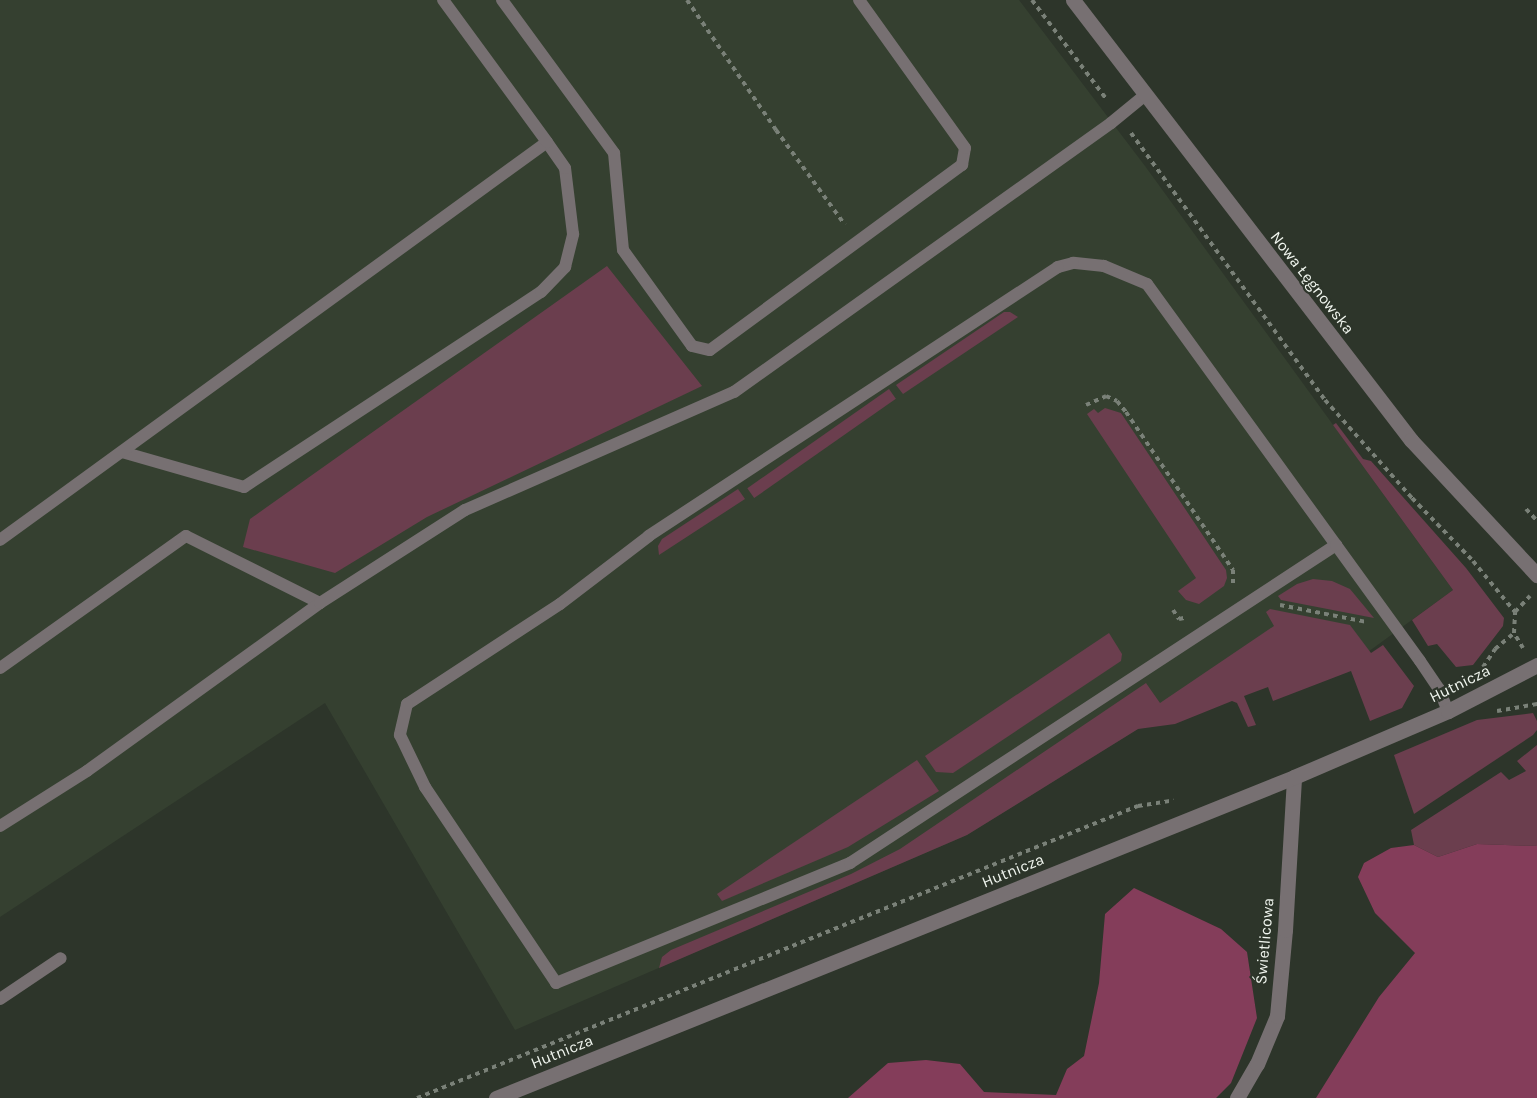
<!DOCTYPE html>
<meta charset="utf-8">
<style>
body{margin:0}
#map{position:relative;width:1537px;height:1098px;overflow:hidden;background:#2d352a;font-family:Karla,sans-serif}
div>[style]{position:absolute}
.built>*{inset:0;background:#354030}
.green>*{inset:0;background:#6b3e4e;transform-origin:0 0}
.forest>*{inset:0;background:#843d5a}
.path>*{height:4px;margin-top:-2px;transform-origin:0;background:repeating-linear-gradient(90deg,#7a8178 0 4.5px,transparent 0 9px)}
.service>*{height:12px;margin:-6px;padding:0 6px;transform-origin:6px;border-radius:6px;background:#777072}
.minor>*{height:15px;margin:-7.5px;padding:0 7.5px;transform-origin:7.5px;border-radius:7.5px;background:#777072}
.tertiary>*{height:15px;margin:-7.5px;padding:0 7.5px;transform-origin:7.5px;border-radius:7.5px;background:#777072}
span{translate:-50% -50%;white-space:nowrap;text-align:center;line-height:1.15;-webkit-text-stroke:4.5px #2d352a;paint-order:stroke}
.street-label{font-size:16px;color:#f1f6ef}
</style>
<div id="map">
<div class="built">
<i style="clip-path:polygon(0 0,1019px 0,1145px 166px,1453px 590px,1361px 657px,1138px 729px,967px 835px,515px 1030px,325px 703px,0 917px)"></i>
</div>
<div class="green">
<i style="clip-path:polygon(607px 266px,702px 386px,427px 517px,335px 573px,243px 547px,250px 519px)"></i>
<i style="clip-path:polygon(1004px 312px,1010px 312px,1018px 317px,903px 394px,896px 385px)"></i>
<i style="left:889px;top:389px;width:12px;height:173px;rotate:55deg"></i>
<i style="clip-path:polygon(1105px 408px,1121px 413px,1226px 570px,1227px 578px,1224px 586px,1199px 604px,1186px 600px,1178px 591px,1196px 578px,1087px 414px,1094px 409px,1098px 413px)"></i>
<i style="clip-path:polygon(1336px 423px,1363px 459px,1371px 461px,1466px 568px,1504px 618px,1503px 626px,1473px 665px,1456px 667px,1437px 644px,1428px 646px,1412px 620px,1453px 590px,1333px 425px)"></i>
<i style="clip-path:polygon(738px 489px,745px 499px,659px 555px,658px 546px,662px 539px)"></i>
<i style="clip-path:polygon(1313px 579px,1332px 581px,1350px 589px,1374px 618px,1281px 600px,1278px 596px,1297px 584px)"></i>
<i style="clip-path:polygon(1270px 609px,1350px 625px,1371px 653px,1383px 645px,1414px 686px,1402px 708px,1370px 721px,1351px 671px,1273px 701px,1268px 687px,1244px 696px,1256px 725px,1248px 727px,1237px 703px,1232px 701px,1175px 724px,1138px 729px,967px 835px,659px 968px,662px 957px,671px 950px,851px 874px,900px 849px,1146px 683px,1160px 703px,1274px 626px,1266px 612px)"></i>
<i style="clip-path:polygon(1109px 633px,1122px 654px,1121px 661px,953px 773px,936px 772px,925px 756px)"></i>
<i style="clip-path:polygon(1533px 713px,1537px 721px,1537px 730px,1533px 735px,1414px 814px,1394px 755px,1477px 720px)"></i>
<i style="clip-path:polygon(1537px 745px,1537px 846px,1477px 844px,1438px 857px,1414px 845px,1411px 830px,1501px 772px,1509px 780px,1526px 771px,1517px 761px)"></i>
<i style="clip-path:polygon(917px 760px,939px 791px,848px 847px,722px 901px,717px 894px)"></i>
</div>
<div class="forest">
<i style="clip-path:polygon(1477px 844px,1537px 846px,1537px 1098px,1316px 1098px,1379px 997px,1415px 953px,1375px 913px,1358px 877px,1364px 863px,1391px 848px,1414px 845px,1438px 857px)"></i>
<i style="clip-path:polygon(1134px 888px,1221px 929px,1247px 952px,1257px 1018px,1231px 1083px,1216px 1098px,848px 1098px,888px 1063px,926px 1060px,960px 1064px,984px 1092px,1056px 1095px,1067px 1069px,1084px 1056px,1099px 983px,1105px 914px)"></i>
</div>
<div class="path">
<i style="left:687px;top:0;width:158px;rotate:55.6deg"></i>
<i style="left:776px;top:130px;width:117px;rotate:54deg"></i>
<i style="left:1032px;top:0;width:125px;rotate:53.1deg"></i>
<i style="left:1131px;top:133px;width:330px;rotate:54deg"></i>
<i style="left:1325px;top:400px;width:131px;rotate:48.4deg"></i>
<i style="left:1412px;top:498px;width:88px;rotate:45.9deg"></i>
<i style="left:1473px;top:561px;width:66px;rotate:50.5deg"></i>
<i style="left:1086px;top:405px;width:22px;rotate:-24deg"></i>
<i style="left:1106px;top:396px;width:12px;rotate:24deg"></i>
<i style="left:1117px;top:401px;width:14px;rotate:51deg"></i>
<i style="left:1126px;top:412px;width:191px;rotate:55.9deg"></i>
<i style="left:1233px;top:570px;width:17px;rotate:90deg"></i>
<i style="left:1526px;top:509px;width:16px;rotate:47deg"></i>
<i style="left:1280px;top:605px;width:89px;rotate:11.1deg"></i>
<i style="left:1173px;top:610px;width:11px;rotate:56deg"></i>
<i style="left:1179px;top:619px;width:5px;rotate:-11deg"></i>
<i style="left:1523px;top:648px;width:17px;rotate:-121deg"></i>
<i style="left:1514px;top:633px;width:21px;rotate:-87deg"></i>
<i style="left:1515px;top:612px;width:22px;rotate:-47deg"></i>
<i style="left:1483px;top:667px;width:22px;rotate:-56deg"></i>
<i style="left:1495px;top:649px;width:25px;rotate:-40deg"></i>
<i style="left:1497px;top:711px;width:41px;rotate:-9.9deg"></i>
<i style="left:417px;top:1098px;width:778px;rotate:-22.05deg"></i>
<i style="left:1138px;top:806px;width:36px;rotate:-9deg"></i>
</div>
<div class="service">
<i style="left:502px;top:0;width:190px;rotate:53.8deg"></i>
<i style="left:614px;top:153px;width:97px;rotate:84.7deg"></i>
<i style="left:623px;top:250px;width:118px;rotate:54.3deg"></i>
<i style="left:692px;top:346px;width:18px;rotate:13deg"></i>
<i style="left:710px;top:350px;width:313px;rotate:-36.3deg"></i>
<i style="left:962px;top:165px;width:17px;rotate:-80deg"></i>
<i style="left:965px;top:148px;width:182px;rotate:-125.6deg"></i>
<i style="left:122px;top:452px;width:127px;rotate:16deg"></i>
<i style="left:244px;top:487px;width:355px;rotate:-33.3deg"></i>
<i style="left:541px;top:292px;width:35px;rotate:-46deg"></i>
<i style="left:565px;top:267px;width:34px;rotate:-76deg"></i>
<i style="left:573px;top:234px;width:66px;rotate:-96.9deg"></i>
<i style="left:565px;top:168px;width:32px;rotate:-125deg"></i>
<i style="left:0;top:540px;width:676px;rotate:-36.04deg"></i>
<i style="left:547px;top:142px;width:176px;rotate:-126.2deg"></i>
<i style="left:1336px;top:545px;width:322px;rotate:-125.9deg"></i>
<i style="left:1147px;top:284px;width:47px;rotate:-157.3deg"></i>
<i style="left:1104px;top:266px;width:31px;rotate:-174deg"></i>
<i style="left:1073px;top:263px;width:16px;rotate:165deg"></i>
<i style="left:1058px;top:267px;width:490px;rotate:146.7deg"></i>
<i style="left:649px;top:536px;width:112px;rotate:142.6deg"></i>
<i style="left:560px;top:604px;width:183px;rotate:146.8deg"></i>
<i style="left:407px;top:704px;width:32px;rotate:103deg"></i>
<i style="left:400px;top:735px;width:58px;rotate:64.3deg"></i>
<i style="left:425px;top:787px;width:236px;rotate:56.2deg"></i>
<i style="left:556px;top:983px;width:318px;rotate:-22.2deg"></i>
<i style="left:850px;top:863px;width:581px;rotate:-33.2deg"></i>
<i style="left:1336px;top:545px;width:143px;rotate:54.1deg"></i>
<i style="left:1420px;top:661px;width:34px;rotate:56deg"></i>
<i style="left:1439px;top:689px;width:24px;rotate:68deg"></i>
<i style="left:0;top:668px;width:228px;rotate:-35.4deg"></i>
<i style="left:186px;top:536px;width:150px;rotate:26.6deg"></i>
<i style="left:0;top:826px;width:103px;rotate:-32.3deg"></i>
<i style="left:87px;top:771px;width:287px;rotate:-35.8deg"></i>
<i style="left:320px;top:603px;width:172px;rotate:-32.7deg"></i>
<i style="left:465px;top:510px;width:294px;rotate:-23.7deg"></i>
<i style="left:734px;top:392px;width:463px;rotate:-35.5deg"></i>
<i style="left:1111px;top:123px;width:43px;rotate:-39.3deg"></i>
<i style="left:0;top:999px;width:73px;rotate:-33.9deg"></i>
</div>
<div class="minor">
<i style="left:1073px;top:0;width:555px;rotate:52.47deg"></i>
<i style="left:1411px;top:440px;width:185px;rotate:47deg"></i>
<i style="left:1237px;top:1098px;width:39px;rotate:-60deg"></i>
<i style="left:1257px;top:1064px;width:52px;rotate:-67.4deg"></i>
<i style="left:1277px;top:1016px;width:86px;rotate:-84.7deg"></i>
<i style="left:1285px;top:930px;width:153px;rotate:-86.6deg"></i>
</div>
<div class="tertiary">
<i style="left:496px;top:1098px;width:860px;rotate:-21.91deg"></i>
<i style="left:1294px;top:777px;width:168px;rotate:-23.2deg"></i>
<i style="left:1448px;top:711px;width:100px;rotate:-27.3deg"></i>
</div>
<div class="street-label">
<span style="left:1312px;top:283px;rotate:52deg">Nowa Łęgnowska</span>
<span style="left:1460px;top:684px;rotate:-26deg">Hutnicza</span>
<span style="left:1013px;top:871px;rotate:-22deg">Hutnicza</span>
<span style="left:1265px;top:941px;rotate:-85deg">Świetlicowa</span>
<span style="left:562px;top:1052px;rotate:-22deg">Hutnicza</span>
</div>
</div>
